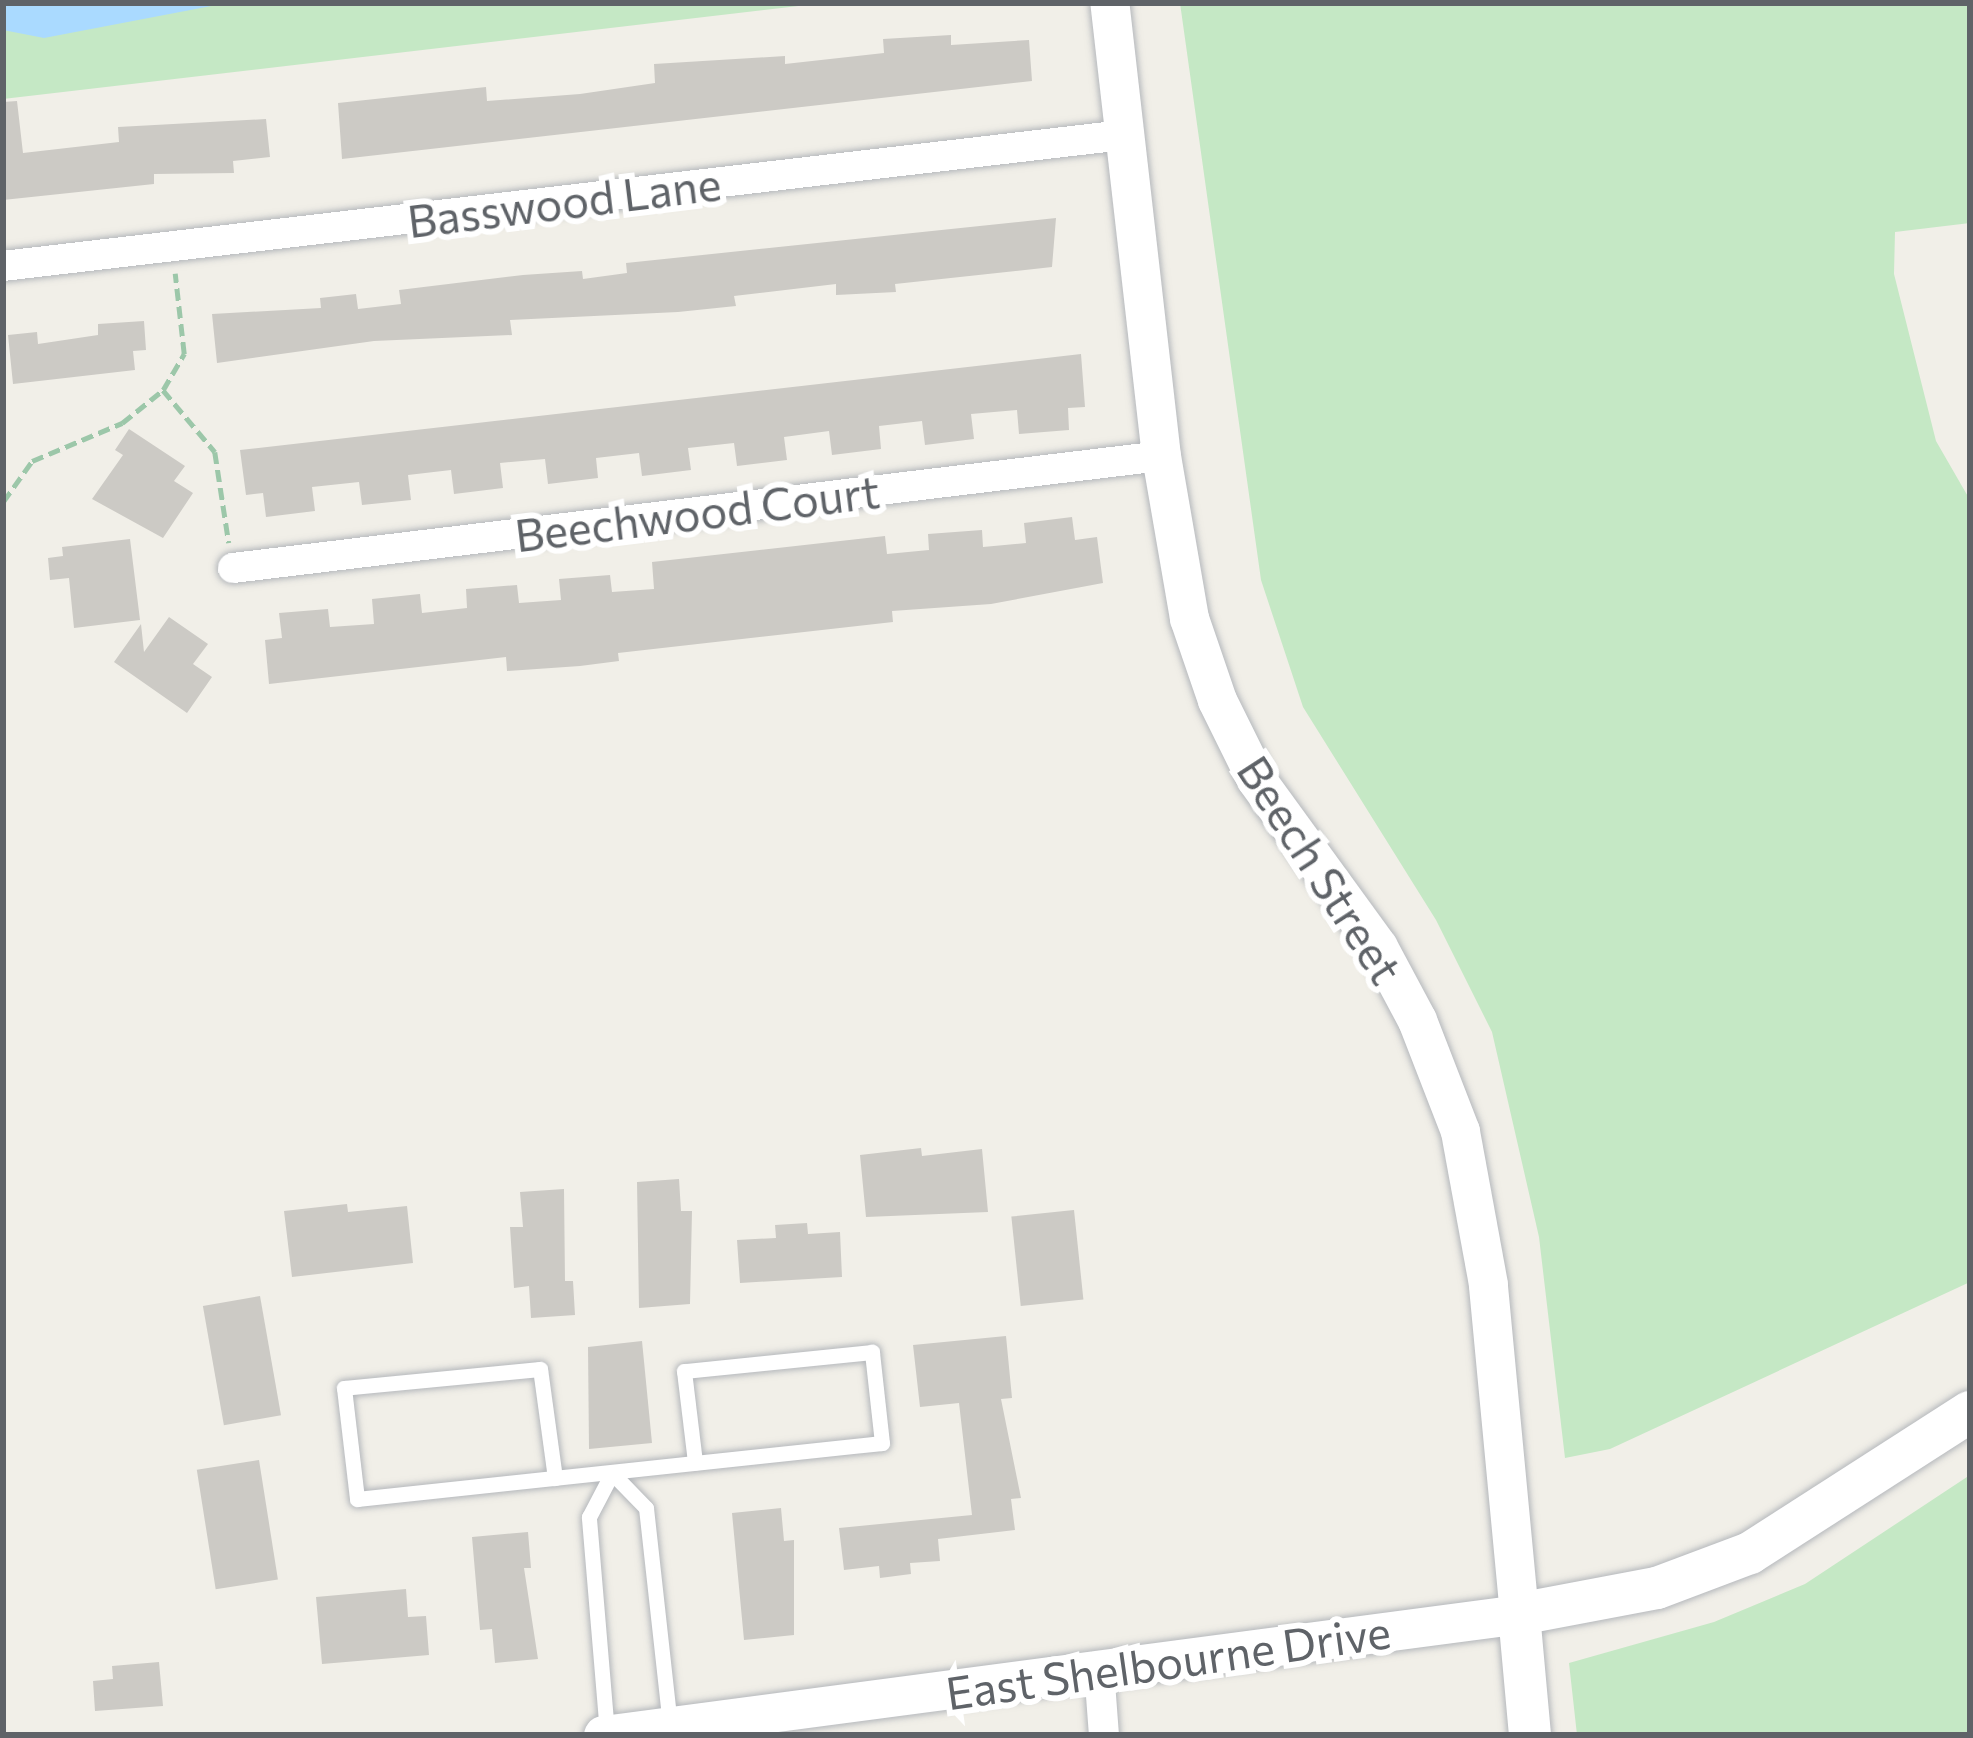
<!DOCTYPE html>
<style>
body{margin:0}
#map{position:relative;width:1973px;height:1738px;overflow:hidden;background:#f1efe8;font-family:Commissioner,sans-serif}
div>[style]{position:absolute}
.green>*{inset:0;background:#c5e8c5}
.water>*{inset:0;background:#aadaff}
.building>*{inset:0;background:#cccac5;transform-origin:0 0}
.path>*{height:4.5px;margin-top:-2.25px;transform-origin:0;background:repeating-linear-gradient(90deg,#9cc7a9 0 12px,transparent 0 18px)}
.roads{filter:drop-shadow(0 0 3px #b5b8bc) drop-shadow(0 0 3px #b5b8bc)}
.service>*{height:15px;margin:-7.5px;padding:0 7.5px;transform-origin:7.5px;border-radius:7.5px;background:#fff}
.minor>*{height:30px;margin:-15px;padding:0 15px;transform-origin:15px;border-radius:15px;background:#fff}
.tertiary>*{height:39px;margin:-19.5px;padding:0 19.5px;transform-origin:19.5px;border-radius:19.5px;background:#fff}
.secondary>*{height:42px;margin:-21px;padding:0 21px;transform-origin:21px;border-radius:21px;background:#fff}
span{translate:-50% -50%;white-space:nowrap;text-align:center;line-height:1.15;-webkit-text-stroke:12px #fff;paint-order:stroke}
.street-label{font-size:45px;color:#5f6368}
.frame{position:absolute;inset:0;border:6px solid #5f6368;pointer-events:none}
</style>
<div id="map">
<div class="green">
<i style="clip-path:polygon(3px 3px,824px 3px,3px 99px)"></i>
<i style="clip-path:polygon(1180px 3px,1970px 3px,1970px 223px,1895px 232px,1894px 274px,1936px 441px,1970px 500px,1970px 1282px,1610px 1449px,1565px 1458px,1539px 1237px,1492px 1032px,1436px 920px,1303px 707px,1261px 580px)"></i>
<i style="clip-path:polygon(1970px 1475px,1970px 1735px,1577px 1735px,1569px 1663px,1714px 1622px,1805px 1584px)"></i>
</div>
<div class="water">
<i style="clip-path:polygon(3px 3px,227px 3px,44px 38px,3px 30px)"></i>
</div>
<div class="building">
<i style="clip-path:polygon(951px 35px,951px 45px,1029px 40px,1032px 81px,342px 159px,338px 103px,486px 87px,487px 101px,580px 94px,655px 83px,654px 64px,785px 56px,785px 64px,884px 53px,883px 39px)"></i>
<i style="clip-path:polygon(17px 101px,23px 153px,119px 142px,118px 127px,266px 119px,270px 157px,233px 161px,234px 173px,154px 174px,154px 184px,3px 200px,3px 102px)"></i>
<i style="clip-path:polygon(1056px 218px,1052px 267px,895px 284px,896px 292px,836px 295px,836px 284px,734px 296px,736px 306px,678px 312px,510px 320px,512px 335px,374px 341px,217px 363px,212px 314px,321px 308px,320px 298px,356px 294px,358px 309px,401px 304px,399px 290px,523px 275px,582px 271px,583px 279px,627px 273px,626px 263px)"></i>
<i style="clip-path:polygon(144px 321px,146px 350px,133px 351px,135px 370px,13px 384px,8px 335px,37px 332px,38px 344px,98px 335px,98px 324px)"></i>
<i style="clip-path:polygon(1081px 354px,1085px 407px,1068px 408px,1069px 430px,1019px 434px,1017px 410px,971px 414px,974px 439px,925px 445px,922px 421px,879px 426px,881px 449px,832px 455px,829px 431px,784px 437px,787px 460px,737px 466px,734px 443px,688px 448px,691px 470px,642px 476px,639px 453px,596px 458px,598px 478px,548px 484px,545px 459px,500px 463px,503px 488px,454px 494px,451px 470px,408px 475px,411px 500px,362px 505px,359px 482px,312px 487px,315px 511px,266px 517px,263px 493px,246px 495px,240px 450px)"></i>
<i style="clip-path:polygon(129px 429px,185px 466px,174px 481px,193px 493px,163px 538px,92px 499px,123px 455px,115px 450px)"></i>
<i style="clip-path:polygon(1072px 517px,1075px 540px,1097px 537px,1103px 583px,991px 604px,892px 611px,893px 622px,618px 653px,619px 661px,580px 666px,507px 671px,506px 657px,269px 684px,265px 640px,282px 638px,279px 613px,328px 609px,330px 627px,374px 624px,372px 599px,420px 594px,422px 613px,467px 608px,466px 589px,517px 585px,519px 603px,561px 600px,559px 579px,610px 575px,612px 592px,654px 589px,652px 562px,885px 536px,887px 554px,929px 550px,928px 534px,982px 530px,983px 547px,1026px 543px,1024px 523px)"></i>
<i style="clip-path:polygon(130px 539px,140px 620px,74px 628px,69px 578px,50px 580px,48px 558px,63px 556px,62px 547px)"></i>
<i style="clip-path:polygon(169px 617px,208px 644px,193px 664px,212px 677px,187px 713px,114px 662px,141px 624px,144px 652px)"></i>
<i style="clip-path:polygon(921px 1148px,922px 1156px,982px 1149px,988px 1212px,866px 1217px,860px 1155px)"></i>
<i style="clip-path:polygon(679px 1179px,681px 1211px,692px 1211px,690px 1304px,639px 1308px,637px 1182px)"></i>
<i style="clip-path:polygon(564px 1189px,565px 1281px,573px 1281px,575px 1315px,531px 1318px,529px 1286px,514px 1288px,510px 1227px,523px 1227px,520px 1192px)"></i>
<i style="clip-path:polygon(347px 1204px,348px 1212px,407px 1206px,413px 1263px,292px 1277px,284px 1211px)"></i>
<i style="left:1074px;top:1210px;width:90px;height:63px;rotate:84deg"></i>
<i style="clip-path:polygon(807px 1223px,808px 1234px,840px 1232px,842px 1277px,740px 1283px,737px 1240px,776px 1238px,775px 1225px)"></i>
<i style="left:260px;top:1296px;width:121px;height:58px;rotate:80deg"></i>
<i style="clip-path:polygon(1006px 1336px,1012px 1398px,1001px 1399px,1021px 1498px,1011px 1499px,1015px 1530px,938px 1539px,940px 1561px,910px 1563px,911px 1574px,880px 1578px,879px 1566px,844px 1570px,839px 1528px,972px 1515px,959px 1403px,920px 1407px,913px 1345px)"></i>
<i style="clip-path:polygon(642px 1341px,652px 1443px,589px 1449px,588px 1347px)"></i>
<i style="left:259px;top:1460px;width:121px;height:63px;rotate:81deg"></i>
<i style="clip-path:polygon(781px 1508px,784px 1541px,794px 1540px,794px 1635px,744px 1640px,732px 1513px)"></i>
<i style="clip-path:polygon(528px 1532px,531px 1568px,524px 1568px,538px 1659px,495px 1663px,492px 1629px,480px 1630px,472px 1537px)"></i>
<i style="clip-path:polygon(406px 1589px,408px 1617px,426px 1616px,429px 1655px,322px 1664px,316px 1597px)"></i>
<i style="clip-path:polygon(159px 1662px,163px 1706px,95px 1711px,93px 1681px,113px 1679px,112px 1666px)"></i>
</div>
<div class="path">
<i style="left:163px;top:390px;width:81px;rotate:50deg"></i>
<i style="left:215px;top:452px;width:92px;rotate:81.3deg"></i>
<i style="left:3px;top:502px;width:50px;rotate:-54.7deg"></i>
<i style="left:32px;top:461px;width:98px;rotate:-22.9deg"></i>
<i style="left:122px;top:423px;width:53px;rotate:-38.8deg"></i>
<i style="left:163px;top:390px;width:42px;rotate:-59.7deg"></i>
<i style="left:184px;top:354px;width:81px;rotate:-96.4deg"></i>
</div>
<div class="roads">
<div class="service">
<i style="left:612px;top:1473px;width:49px;rotate:45.8deg"></i>
<i style="left:646px;top:1508px;width:218px;rotate:83.7deg"></i>
<i style="left:555px;top:1478px;width:110px;rotate:-97.8deg"></i>
<i style="left:540px;top:1369px;width:197px;rotate:174.5deg"></i>
<i style="left:344px;top:1388px;width:112px;rotate:83.3deg"></i>
<i style="left:357px;top:1499px;width:528px;rotate:-6.09deg"></i>
<i style="left:882px;top:1443px;width:92px;rotate:-96.3deg"></i>
<i style="left:872px;top:1352px;width:189px;rotate:174.2deg"></i>
<i style="left:684px;top:1371px;width:92px;rotate:83.1deg"></i>
<i style="left:607px;top:1733px;width:217px;rotate:-94.8deg"></i>
<i style="left:589px;top:1517px;width:50px;rotate:-62.4deg"></i>
</div>
<div class="minor">
<i style="left:3px;top:266px;width:1129px;rotate:-6.67deg"></i>
<i style="left:233px;top:568px;width:935px;rotate:-6.88deg"></i>
<i style="left:1099px;top:1669px;width:66px;rotate:85.7deg"></i>
</div>
<div class="tertiary">
<i style="left:603px;top:1735px;width:924px;rotate:-7.52deg"></i>
<i style="left:1519px;top:1614px;width:331px;rotate:-95.4deg"></i>
<i style="left:1488px;top:1284px;width:156px;rotate:-100.4deg"></i>
<i style="left:1460px;top:1131px;width:119px;rotate:-111.2deg"></i>
<i style="left:1417px;top:1020px;width:83px;rotate:-118.1deg"></i>
<i style="left:1378px;top:947px;width:208px;rotate:-126deg"></i>
<i style="left:1256px;top:779px;width:88px;rotate:-116.3deg"></i>
<i style="left:1217px;top:700px;width:87px;rotate:-108.9deg"></i>
<i style="left:1189px;top:618px;width:164px;rotate:-99.8deg"></i>
<i style="left:1161px;top:456px;width:456px;rotate:-96.5deg"></i>
</div>
<div class="secondary">
<i style="left:1530px;top:1735px;width:121px;rotate:-95.2deg"></i>
<i style="left:1519px;top:1614px;width:140px;rotate:-10.7deg"></i>
<i style="left:1657px;top:1588px;width:99px;rotate:-20.6deg"></i>
<i style="left:1750px;top:1553px;width:261px;rotate:-32.7deg"></i>
</div>
</div>
<div class="street-label">
<span style="left:564px;top:201px;rotate:-7deg">Basswood Lane</span>
<span style="left:697px;top:512px;rotate:-7deg">Beechwood Court</span>
<span style="left:1321px;top:869px;rotate:57deg">Beech Street</span>
<span style="left:1168px;top:1661px;rotate:-8deg">East Shelbourne Drive</span>
</div>
<div class="frame"></div>
</div>
